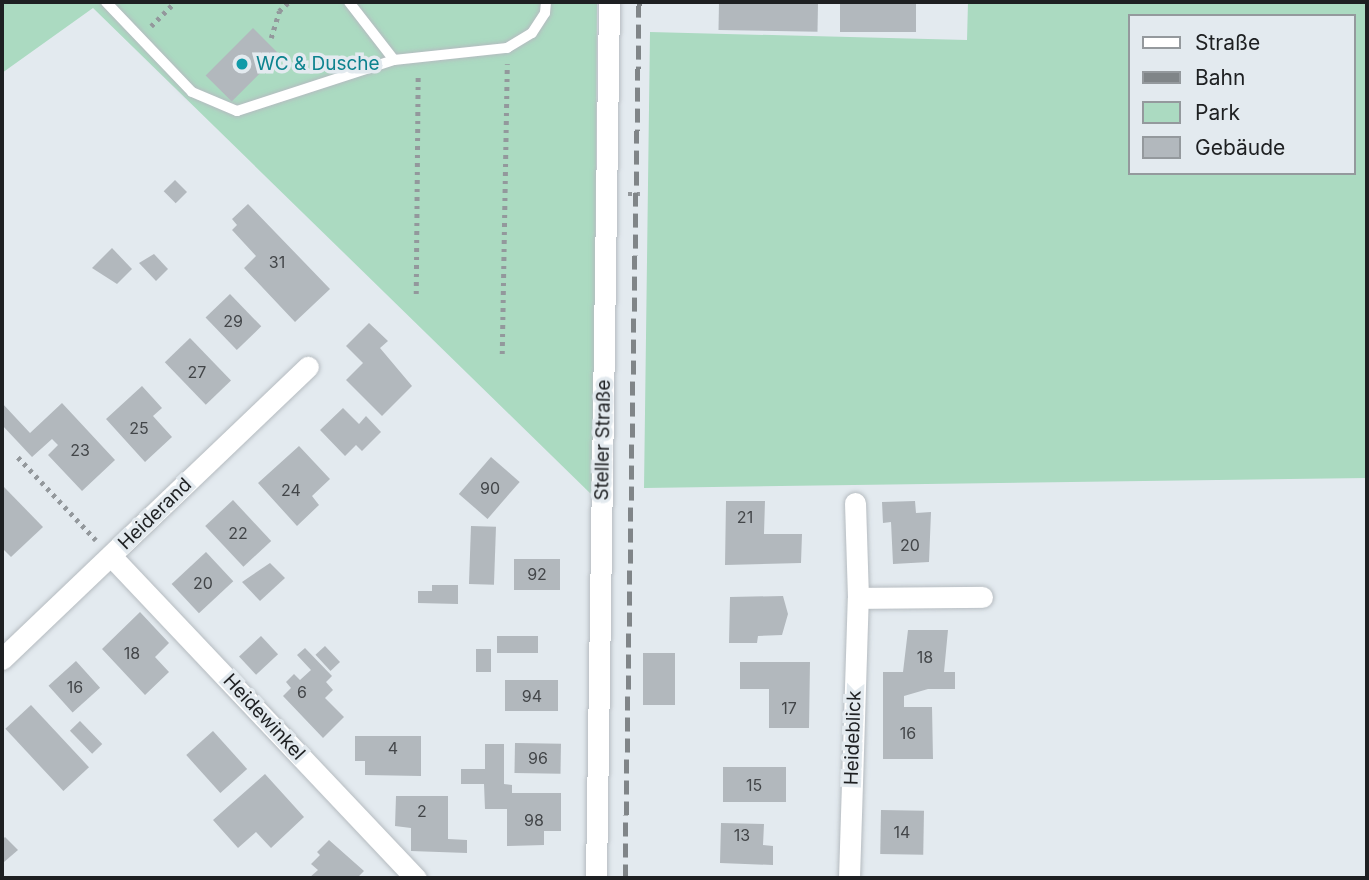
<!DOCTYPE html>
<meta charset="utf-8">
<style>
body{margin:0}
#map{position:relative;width:1369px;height:880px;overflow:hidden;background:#e3eaef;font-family:Inter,sans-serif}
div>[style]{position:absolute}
.green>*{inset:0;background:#abdac1}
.building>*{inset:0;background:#b2b8bd;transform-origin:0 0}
.path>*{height:4.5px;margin-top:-2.25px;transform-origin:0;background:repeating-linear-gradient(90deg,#93989c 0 3.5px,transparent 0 8.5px)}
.roads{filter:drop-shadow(0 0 2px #b5bbc0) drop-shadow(0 0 2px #b5bbc0)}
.service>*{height:10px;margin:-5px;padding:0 5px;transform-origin:5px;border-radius:5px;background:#fff}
.minor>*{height:21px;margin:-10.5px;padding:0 10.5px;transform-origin:10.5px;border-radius:10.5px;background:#fff}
.rail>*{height:5px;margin-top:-2.5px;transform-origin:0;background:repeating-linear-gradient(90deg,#808588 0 14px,transparent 0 21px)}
.dots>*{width:19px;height:19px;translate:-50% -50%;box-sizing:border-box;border:4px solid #e3eaef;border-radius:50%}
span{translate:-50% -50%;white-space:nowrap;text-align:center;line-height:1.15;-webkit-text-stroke:7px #e3eaef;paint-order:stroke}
.number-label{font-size:16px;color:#434649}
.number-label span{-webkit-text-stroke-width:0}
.culture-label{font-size:19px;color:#0d838f}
.left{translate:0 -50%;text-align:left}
.street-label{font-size:19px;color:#1e2022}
.frame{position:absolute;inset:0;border:4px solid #1e2022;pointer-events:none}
.legend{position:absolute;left:1128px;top:14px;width:228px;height:161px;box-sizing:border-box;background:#e3eaef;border:2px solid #94999d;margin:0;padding:9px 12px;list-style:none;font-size:21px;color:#1e2022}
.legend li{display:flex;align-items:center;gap:14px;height:35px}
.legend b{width:35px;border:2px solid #94999d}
</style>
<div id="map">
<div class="green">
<i style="clip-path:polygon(2px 2px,597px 2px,594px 497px,93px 8px,2px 73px)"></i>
<i style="clip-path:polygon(evenodd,968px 2px,1367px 2px,1367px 478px,644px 488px,650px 32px,967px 40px,968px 2px,1129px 16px,1353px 16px,1353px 173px,1129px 173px,1129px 16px)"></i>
</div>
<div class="building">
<i style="left:719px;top:2px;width:99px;height:28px;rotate:1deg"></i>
<i style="left:840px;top:2px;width:76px;height:30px"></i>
<i style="left:253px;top:28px;width:37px;height:67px;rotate:45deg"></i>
<i style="left:175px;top:180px;width:17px;height:16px;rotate:45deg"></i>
<i style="clip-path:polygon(248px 204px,330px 289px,295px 322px,244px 268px,256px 256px,232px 230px,237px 225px,232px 219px)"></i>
<i style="clip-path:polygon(112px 248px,132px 269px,117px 284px,92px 268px)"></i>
<i style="clip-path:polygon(154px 254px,168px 269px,156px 281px,139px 263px)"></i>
<i style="left:230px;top:294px;width:45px;height:34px;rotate:46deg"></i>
<i style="clip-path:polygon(369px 323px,388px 341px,380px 348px,412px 386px,382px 416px,346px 380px,363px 363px,346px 346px)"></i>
<i style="left:190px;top:338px;width:59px;height:35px;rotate:46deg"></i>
<i style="clip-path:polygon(142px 386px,162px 408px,153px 416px,172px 437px,145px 462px,106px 419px)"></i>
<i style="clip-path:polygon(2px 403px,30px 433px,62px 403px,115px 460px,82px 491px,48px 455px,58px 445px,52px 439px,32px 457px,2px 425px)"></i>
<i style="clip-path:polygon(343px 408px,359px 424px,366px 416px,381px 432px,362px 451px,356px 445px,345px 456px,320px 430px)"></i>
<i style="clip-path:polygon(299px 446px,330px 479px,312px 496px,319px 505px,297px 526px,258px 483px)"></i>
<i style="left:491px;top:457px;width:38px;height:49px;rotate:41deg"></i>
<i style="clip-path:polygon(4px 487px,43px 527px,11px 557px,2px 548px)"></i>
<i style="left:233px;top:500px;width:56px;height:38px;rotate:47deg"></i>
<i style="clip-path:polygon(726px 501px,765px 501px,764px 534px,802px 534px,801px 563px,725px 565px)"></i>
<i style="clip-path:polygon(915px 501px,916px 513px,931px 512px,929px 562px,893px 564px,891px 522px,883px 523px,882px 502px)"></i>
<i style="left:471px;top:526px;width:25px;height:58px;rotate:2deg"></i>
<i style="left:206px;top:552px;width:40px;height:47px;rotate:47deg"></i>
<i style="left:514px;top:559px;width:46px;height:31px"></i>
<i style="clip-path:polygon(270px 563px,285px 578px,260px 601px,242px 582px)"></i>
<i style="clip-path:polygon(432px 585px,458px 585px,458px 604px,418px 603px,418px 591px,432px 591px)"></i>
<i style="clip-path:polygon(783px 596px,788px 614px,782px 635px,758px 636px,757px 643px,729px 643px,730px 597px)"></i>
<i style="clip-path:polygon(140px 612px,169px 643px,155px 657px,169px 672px,145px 695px,102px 649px)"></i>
<i style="clip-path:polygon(908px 630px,948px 630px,944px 672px,955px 672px,955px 689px,928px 689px,904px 696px,904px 707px,932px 707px,933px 759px,883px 759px,883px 672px,903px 672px)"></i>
<i style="left:261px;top:636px;width:25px;height:30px;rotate:47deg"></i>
<i style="left:497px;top:636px;width:41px;height:17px"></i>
<i style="left:325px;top:646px;width:22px;height:13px;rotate:47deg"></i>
<i style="clip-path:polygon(305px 648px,332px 676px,326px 682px,333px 690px,325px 698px,344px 717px,323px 738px,283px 696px,291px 688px,286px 682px,294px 674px,300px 680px,311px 670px,297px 655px)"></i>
<i style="left:476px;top:649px;width:15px;height:23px"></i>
<i style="left:643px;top:653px;width:32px;height:52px"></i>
<i style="left:76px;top:661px;width:36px;height:37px;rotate:48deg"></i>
<i style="clip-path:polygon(740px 662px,810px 662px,809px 728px,769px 728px,769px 689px,740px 689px)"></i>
<i style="left:505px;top:680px;width:53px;height:31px"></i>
<i style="left:31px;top:705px;width:85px;height:35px;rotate:47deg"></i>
<i style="left:80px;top:721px;width:32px;height:14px;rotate:46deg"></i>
<i style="left:213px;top:731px;width:51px;height:36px;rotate:48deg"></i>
<i style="clip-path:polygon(355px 736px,421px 736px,421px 776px,365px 775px,365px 761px,355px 761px)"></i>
<i style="left:515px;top:743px;width:46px;height:30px;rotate:1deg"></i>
<i style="clip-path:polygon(485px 744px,504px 744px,504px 784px,512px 785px,512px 793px,561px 793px,561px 831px,544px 831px,544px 845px,507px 846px,507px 809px,485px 809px,484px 784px,461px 784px,461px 769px,485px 769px)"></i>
<i style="left:723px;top:767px;width:63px;height:35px"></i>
<i style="clip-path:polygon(265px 774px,304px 817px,271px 848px,256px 832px,238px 848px,213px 820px)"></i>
<i style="clip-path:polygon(396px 796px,448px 796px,448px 839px,467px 840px,467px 853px,411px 851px,411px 828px,395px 826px)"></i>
<i style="left:881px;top:810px;width:43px;height:44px;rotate:1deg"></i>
<i style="clip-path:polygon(721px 823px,764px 824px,763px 845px,773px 846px,773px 865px,720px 863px)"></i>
<i style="clip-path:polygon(5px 837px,18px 850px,4px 862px,2px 840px)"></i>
<i style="clip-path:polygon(329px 840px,364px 871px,357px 878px,309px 878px,318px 870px,311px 864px,320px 855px,317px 852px)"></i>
</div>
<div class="path">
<i style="left:151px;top:26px;width:34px;rotate:-45deg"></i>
<i style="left:271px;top:38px;width:28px;rotate:-73deg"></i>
<i style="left:279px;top:11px;width:13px;rotate:-42deg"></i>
<i style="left:628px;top:194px;width:17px"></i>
<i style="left:416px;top:294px;width:220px;rotate:-89.5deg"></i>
<i style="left:502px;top:354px;width:290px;rotate:-89deg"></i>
<i style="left:18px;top:457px;width:114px;rotate:46.8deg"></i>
</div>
<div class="roads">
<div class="service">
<i style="left:106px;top:2px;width:124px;rotate:46.3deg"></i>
<i style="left:192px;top:92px;width:49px;rotate:22.9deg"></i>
<i style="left:237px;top:111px;width:165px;rotate:-18deg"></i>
<i style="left:394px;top:60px;width:114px;rotate:-6.1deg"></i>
<i style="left:507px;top:48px;width:29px;rotate:-31deg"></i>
<i style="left:532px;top:33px;width:24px;rotate:-57deg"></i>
<i style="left:545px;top:13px;width:11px;rotate:-85deg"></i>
<i style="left:349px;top:2px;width:73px;rotate:52.2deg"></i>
</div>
<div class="minor">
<i style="left:111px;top:556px;width:444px;rotate:46.6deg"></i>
<i style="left:858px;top:598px;width:124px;rotate:-0.5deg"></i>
<i style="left:2px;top:659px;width:423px;rotate:-43.7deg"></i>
<i style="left:596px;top:878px;width:876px;rotate:-89.15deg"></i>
<i style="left:849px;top:878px;width:280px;rotate:-88.2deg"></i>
<i style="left:858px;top:598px;width:95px;rotate:-91.8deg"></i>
</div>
</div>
<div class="rail">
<i style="left:625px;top:878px;width:876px;rotate:-89.08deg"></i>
</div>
<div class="dots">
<i style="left:242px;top:64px;background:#0f9aa8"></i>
</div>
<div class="number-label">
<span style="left:277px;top:262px">31</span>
<span style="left:233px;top:321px">29</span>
<span style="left:197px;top:372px">27</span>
<span style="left:139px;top:428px">25</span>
<span style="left:80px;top:450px">23</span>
<span style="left:490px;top:488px">90</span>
<span style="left:291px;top:490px">24</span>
<span style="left:745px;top:517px">21</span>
<span style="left:238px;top:533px">22</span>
<span style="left:910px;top:545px">20</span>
<span style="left:537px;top:574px">92</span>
<span style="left:203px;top:583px">20</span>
<span style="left:132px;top:653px">18</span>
<span style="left:925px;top:657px">18</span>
<span style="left:75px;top:687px">16</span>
<span style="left:302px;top:692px">6</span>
<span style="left:532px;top:696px">94</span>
<span style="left:789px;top:708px">17</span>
<span style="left:908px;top:733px">16</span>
<span style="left:393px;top:748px">4</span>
<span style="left:538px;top:758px">96</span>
<span style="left:754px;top:785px">15</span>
<span style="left:422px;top:811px">2</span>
<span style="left:534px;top:820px">98</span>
<span style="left:902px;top:832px">14</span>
<span style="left:742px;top:835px">13</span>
</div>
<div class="culture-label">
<span class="left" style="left:256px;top:64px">WC &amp; Dusche</span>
</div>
<div class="street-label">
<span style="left:603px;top:440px;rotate:-89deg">Steller Straße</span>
<span style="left:155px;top:514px;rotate:-44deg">Heiderand</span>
<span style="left:264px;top:717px;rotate:47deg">Heidewinkel</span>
<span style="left:853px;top:738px;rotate:-88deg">Heideblick</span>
</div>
<div class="frame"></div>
<ul class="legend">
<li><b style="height:9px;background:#fff"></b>Straße</li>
<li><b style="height:9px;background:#808588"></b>Bahn</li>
<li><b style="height:19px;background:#abdac1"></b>Park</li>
<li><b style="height:19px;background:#b2b8bd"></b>Gebäude</li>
</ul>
</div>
